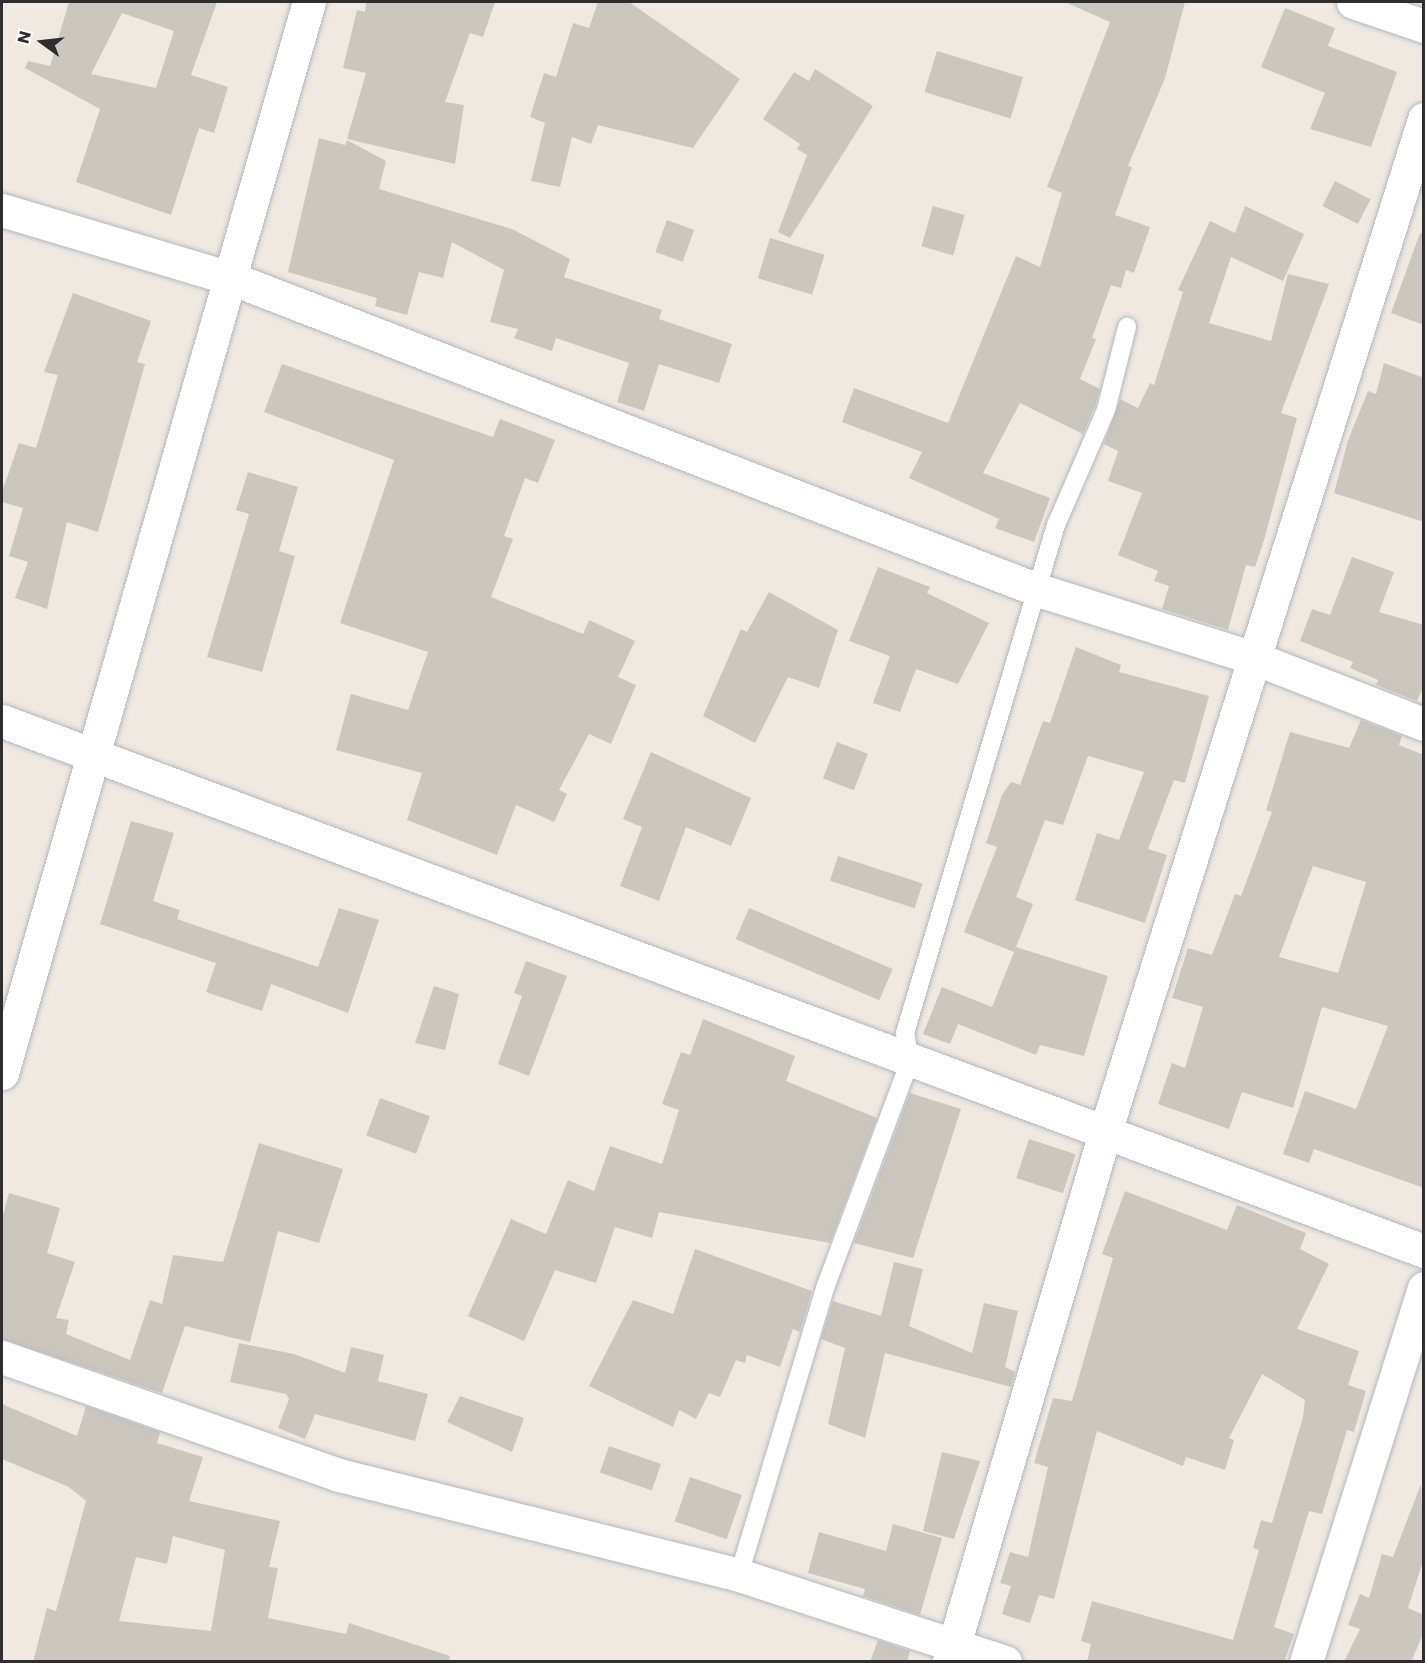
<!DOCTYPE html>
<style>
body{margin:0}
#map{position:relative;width:1425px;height:1663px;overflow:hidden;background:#efe9e1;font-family:Poppins,sans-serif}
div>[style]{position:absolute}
.building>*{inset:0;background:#cbc7bf;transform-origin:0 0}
.roads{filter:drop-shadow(0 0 2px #b4b7c1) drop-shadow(0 0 2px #b4b7c1)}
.lane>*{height:18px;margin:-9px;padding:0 9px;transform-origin:9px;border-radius:9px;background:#fff}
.street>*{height:33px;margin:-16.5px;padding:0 16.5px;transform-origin:16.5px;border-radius:16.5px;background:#fff}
span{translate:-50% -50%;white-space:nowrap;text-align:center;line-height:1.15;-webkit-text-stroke:4.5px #fff;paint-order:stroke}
.frame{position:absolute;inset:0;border:3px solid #2e2e2e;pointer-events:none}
.north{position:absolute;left:12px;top:12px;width:60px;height:60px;-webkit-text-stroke:4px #fff;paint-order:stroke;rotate:285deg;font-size:16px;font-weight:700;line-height:24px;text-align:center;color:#2e2e2e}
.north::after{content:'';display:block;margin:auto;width:21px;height:27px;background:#2e2e2e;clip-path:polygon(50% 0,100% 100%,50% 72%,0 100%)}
</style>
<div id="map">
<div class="building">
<i style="clip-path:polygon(evenodd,69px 2px,217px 2px,191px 75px,228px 87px,214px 133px,199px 128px,171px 215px,76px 182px,100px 109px,25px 68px,28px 61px,50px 66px,69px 2px,122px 13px,174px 31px,156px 88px,91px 74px,122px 13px)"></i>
<i style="clip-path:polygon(366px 2px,495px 2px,483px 37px,470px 33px,445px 102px,464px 105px,455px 164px,347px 139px,366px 73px,343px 68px,357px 10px,365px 12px)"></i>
<i style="clip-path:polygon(598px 2px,629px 2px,740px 79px,693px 148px,598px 125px,591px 144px,572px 137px,560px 187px,531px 181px,545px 123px,530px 117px,544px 73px,556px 77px,573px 23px,589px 28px)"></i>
<i style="clip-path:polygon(1065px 2px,1185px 2px,1165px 78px,1128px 166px,1132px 167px,1115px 215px,1150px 227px,1134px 273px,1126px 270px,1121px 288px,1111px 285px,1092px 338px,1096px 339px,1080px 379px,1100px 389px,1095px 406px,1083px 434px,1020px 403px,983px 473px,1050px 498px,1034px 542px,995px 528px,999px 519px,909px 478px,922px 452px,842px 422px,854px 388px,948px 423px,1016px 256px,1040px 267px,1062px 193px,1047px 187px,1110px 22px)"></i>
<i style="clip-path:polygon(1285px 8px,1335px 28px,1328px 46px,1397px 72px,1371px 147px,1310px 129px,1325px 93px,1261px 67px)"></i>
<i style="left:937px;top:51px;width:90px;height:43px;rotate:17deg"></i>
<i style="clip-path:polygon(815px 69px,873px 106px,790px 238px,778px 232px,807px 155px,797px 149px,800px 144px,763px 119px,794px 72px,809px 81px)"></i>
<i style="clip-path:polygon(319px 138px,345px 145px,347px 140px,386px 161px,379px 189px,512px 229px,570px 259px,564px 277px,662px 310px,659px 319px,732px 344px,719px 383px,659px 364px,644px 411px,617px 402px,629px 363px,556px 338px,552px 351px,514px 338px,518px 329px,490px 322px,504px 270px,452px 242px,443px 278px,419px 272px,407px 315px,375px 306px,377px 298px,288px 272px)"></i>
<i style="left:1335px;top:181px;width:40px;height:28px;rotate:27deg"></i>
<i style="left:933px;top:206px;width:33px;height:42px;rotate:16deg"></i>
<i style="clip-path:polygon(1245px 206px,1304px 234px,1283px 281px,1231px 257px,1209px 323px,1271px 341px,1288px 274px,1329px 284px,1281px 413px,1297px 418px,1264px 540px,1255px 567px,1246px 565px,1228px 630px,1162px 609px,1169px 586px,1154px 581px,1158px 571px,1118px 555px,1142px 493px,1108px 481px,1118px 451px,1104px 444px,1120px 399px,1138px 408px,1150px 383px,1154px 385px,1183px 292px,1178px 290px,1210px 221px,1235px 233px)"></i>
<i style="left:667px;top:220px;width:29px;height:34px;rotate:20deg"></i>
<i style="clip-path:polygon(1420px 233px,1424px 234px,1424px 325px,1391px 313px)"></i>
<i style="left:770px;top:238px;width:57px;height:42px;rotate:17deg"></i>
<i style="clip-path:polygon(73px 293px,151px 321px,137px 362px,145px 364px,98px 532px,67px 522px,47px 609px,15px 598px,28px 562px,9px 556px,23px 508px,2px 502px,2px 492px,19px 443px,36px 448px,58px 375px,44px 372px)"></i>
<i style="clip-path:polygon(1384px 363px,1424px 378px,1424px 522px,1334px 493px,1348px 440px,1368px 391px,1376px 394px)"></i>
<i style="clip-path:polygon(282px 364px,493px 437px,500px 419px,555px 440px,538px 483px,525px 478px,504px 536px,513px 539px,491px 597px,583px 634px,589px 620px,635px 641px,618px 677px,636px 685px,611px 744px,589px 734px,559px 790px,567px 794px,554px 822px,516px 805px,497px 855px,407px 820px,422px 773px,336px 750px,351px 694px,408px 710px,428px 652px,340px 623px,394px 460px,264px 412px)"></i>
<i style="clip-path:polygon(248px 472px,298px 487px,279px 551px,295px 556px,262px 672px,207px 657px,249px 514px,236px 510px)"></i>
<i style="clip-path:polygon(1352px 557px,1394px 572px,1379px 612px,1424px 625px,1424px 686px,1417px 701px,1376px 685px,1378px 680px,1350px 668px,1353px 662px,1300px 641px,1312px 609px,1330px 615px)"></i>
<i style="clip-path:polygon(878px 567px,930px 587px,927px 593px,989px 623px,958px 684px,916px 669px,900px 712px,873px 703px,890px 656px,849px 641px)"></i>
<i style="clip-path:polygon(769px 592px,838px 630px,819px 688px,788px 677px,755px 743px,703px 716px,741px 629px,747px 632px)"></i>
<i style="clip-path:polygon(1076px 647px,1121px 665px,1119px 672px,1209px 696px,1185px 783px,1174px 780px,1148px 849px,1167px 855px,1145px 923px,1075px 900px,1097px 833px,1119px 840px,1144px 772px,1088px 756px,1063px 825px,1045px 820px,1016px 897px,1033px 904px,1014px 952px,964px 932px,997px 847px,986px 843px,1002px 795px,1011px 782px,1020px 785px,1043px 721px,1050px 723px)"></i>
<i style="clip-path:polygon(evenodd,1361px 720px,1402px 736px,1399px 745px,1424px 755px,1424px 1188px,1314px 1149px,1309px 1163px,1283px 1154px,1305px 1091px,1356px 1109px,1388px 1026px,1322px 1007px,1293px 1108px,1242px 1092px,1229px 1129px,1158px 1104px,1172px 1063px,1185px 1068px,1203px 1007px,1172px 998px,1188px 948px,1212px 955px,1235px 894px,1241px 896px,1272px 812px,1266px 810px,1290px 732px,1349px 748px,1361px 720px,1313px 866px,1366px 882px,1338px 973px,1279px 957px,1313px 866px)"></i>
<i style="left:837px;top:742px;width:33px;height:39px;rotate:21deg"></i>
<i style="clip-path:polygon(651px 752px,751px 798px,731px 846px,686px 827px,659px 901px,620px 886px,642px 827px,623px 819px)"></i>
<i style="clip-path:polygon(131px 821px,174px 833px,153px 901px,180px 910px,177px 919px,318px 967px,339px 908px,379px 920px,348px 1013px,271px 984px,262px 1011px,206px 992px,216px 963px,100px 924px)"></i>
<i style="left:838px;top:856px;width:89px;height:26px;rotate:18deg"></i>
<i style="left:749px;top:908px;width:156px;height:34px;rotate:23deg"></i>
<i style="clip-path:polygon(1016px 947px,1108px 976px,1084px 1056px,1040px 1045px,1036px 1055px,958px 1024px,950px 1044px,923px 1034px,942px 987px,992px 1007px)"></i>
<i style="clip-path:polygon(526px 961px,567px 976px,529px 1076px,498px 1064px,522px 996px,514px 993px)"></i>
<i style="clip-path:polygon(434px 986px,459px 994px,445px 1050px,415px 1043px)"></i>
<i style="clip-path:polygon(703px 1019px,795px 1056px,786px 1081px,877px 1118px,830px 1243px,659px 1212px,652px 1238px,615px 1227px,596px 1283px,555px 1270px,524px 1341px,468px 1316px,511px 1219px,546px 1234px,568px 1180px,594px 1191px,610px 1146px,662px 1164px,679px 1110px,662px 1104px,681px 1052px,690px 1055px)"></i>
<i style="clip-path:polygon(910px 1093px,961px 1109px,913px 1258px,854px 1243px)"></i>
<i style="left:380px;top:1098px;width:53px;height:40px;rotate:20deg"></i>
<i style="left:1029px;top:1139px;width:49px;height:41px;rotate:18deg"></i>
<i style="clip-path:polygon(259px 1143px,343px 1169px,319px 1243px,278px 1231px,250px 1342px,185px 1326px,162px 1393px,2px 1339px,2px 1219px,9px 1193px,60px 1208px,47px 1253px,75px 1262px,56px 1318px,69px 1320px,66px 1334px,130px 1360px,150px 1300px,162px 1304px,173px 1255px,223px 1262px)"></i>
<i style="clip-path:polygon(1125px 1191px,1227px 1230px,1237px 1205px,1306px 1233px,1300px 1249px,1329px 1264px,1297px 1329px,1359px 1351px,1348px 1385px,1366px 1391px,1354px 1432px,1347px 1430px,1322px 1514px,1309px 1511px,1274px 1627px,1294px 1634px,1284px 1662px,1087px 1662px,1091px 1644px,1081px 1641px,1092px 1601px,1233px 1640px,1259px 1550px,1253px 1548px,1261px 1520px,1272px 1523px,1303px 1417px,1305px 1400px,1262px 1374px,1229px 1438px,1234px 1440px,1225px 1470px,1186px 1457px,1183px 1466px,1097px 1431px,1054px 1599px,1039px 1595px,1030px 1623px,1002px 1614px,1011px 1586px,1000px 1583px,1010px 1552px,1028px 1557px,1048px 1467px,1034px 1463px,1053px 1398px,1072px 1401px,1113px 1258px,1102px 1254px)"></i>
<i style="clip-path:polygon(695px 1249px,812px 1291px,800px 1332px,793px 1329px,780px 1367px,747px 1355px,745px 1363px,736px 1360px,720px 1397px,709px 1393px,696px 1419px,679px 1410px,673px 1427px,589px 1386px,633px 1300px,673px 1314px)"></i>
<i style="clip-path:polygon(894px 1262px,923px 1269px,909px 1326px,972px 1353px,984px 1303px,1018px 1311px,1005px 1367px,1015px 1372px,1011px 1387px,885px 1353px,865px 1438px,828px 1424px,845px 1348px,821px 1339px,833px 1301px,881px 1316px)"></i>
<i style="clip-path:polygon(239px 1343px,294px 1354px,345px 1373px,351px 1347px,384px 1355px,378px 1381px,428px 1394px,415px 1441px,315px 1414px,305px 1439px,278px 1428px,289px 1399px,286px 1394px,230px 1382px)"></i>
<i style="clip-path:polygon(460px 1396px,524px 1418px,512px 1452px,447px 1422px)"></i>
<i style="clip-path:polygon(evenodd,2px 1404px,77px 1436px,86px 1406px,160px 1432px,157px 1443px,203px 1457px,189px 1501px,280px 1521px,269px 1567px,278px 1568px,268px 1618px,346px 1634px,349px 1623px,450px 1656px,449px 1662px,33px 1662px,47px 1608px,56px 1611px,86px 1501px,69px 1487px,2px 1459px,2px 1404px,173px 1536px,225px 1550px,211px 1631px,119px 1621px,136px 1557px,167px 1564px,173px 1536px)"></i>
<i style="left:609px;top:1446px;width:55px;height:28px;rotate:19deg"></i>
<i style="clip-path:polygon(942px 1452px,980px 1461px,954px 1539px,923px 1531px)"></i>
<i style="left:690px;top:1477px;width:55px;height:47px;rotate:19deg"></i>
<i style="clip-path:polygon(1421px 1484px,1424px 1558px,1408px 1608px,1424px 1615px,1424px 1632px,1411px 1662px,1344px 1662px,1360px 1629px,1348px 1625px,1360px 1594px,1369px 1598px,1382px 1554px,1393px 1557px)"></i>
<i style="clip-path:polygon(893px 1524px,942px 1538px,920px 1615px,863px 1596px,865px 1589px,808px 1573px,819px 1532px,886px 1551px)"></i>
<i style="clip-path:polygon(878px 1640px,910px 1651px,907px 1662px,870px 1662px)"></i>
</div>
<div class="roads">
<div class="lane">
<i style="left:739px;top:1575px;width:300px;rotate:-73.3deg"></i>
<i style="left:825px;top:1288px;width:242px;rotate:-69.5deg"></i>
<i style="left:910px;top:1061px;width:28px;rotate:-100deg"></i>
<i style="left:905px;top:1033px;width:530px;rotate:-73.45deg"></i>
<i style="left:1056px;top:525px;width:125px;rotate:-66.5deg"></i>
<i style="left:1106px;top:410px;width:86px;rotate:-75.8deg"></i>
</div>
<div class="street">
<i style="left:1353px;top:2px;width:75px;rotate:18.7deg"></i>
<i style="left:2px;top:210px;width:241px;rotate:16.6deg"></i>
<i style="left:233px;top:279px;width:863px;rotate:21.12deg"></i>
<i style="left:1038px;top:590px;width:230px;rotate:17.5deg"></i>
<i style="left:1257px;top:659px;width:179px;rotate:21.3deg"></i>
<i style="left:2px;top:721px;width:1518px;rotate:20.44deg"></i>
<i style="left:2px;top:1073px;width:1114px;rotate:-74.01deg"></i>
<i style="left:2px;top:1357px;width:357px;rotate:19.3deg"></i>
<i style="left:339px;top:1475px;width:412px;rotate:14deg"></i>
<i style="left:739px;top:1575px;width:280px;rotate:18.1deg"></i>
<i style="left:949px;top:1662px;width:556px;rotate:-73.59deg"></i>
<i style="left:1106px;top:1129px;width:1059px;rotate:-72.52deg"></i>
<i style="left:1306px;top:1662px;width:392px;rotate:-72.5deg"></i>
</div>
</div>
<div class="frame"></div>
<div class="north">N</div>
</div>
